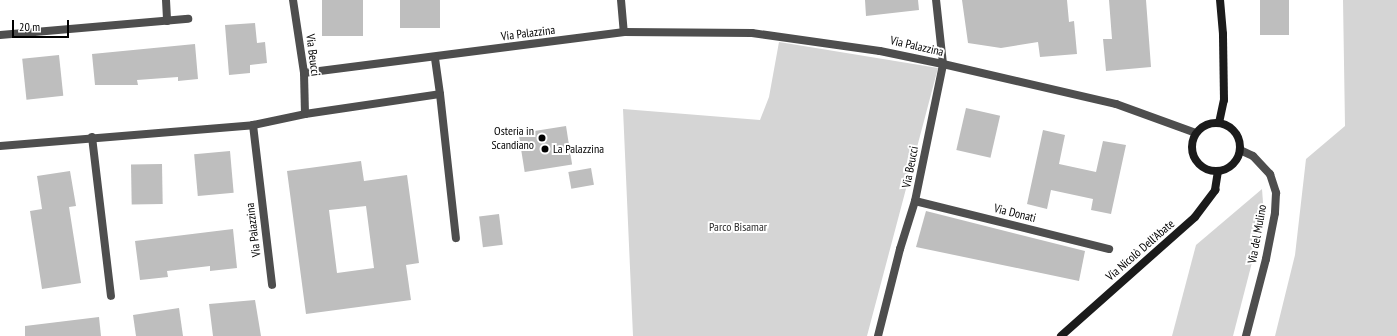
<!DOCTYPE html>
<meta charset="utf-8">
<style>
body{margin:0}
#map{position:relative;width:1397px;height:336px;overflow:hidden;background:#fff;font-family:"PT Sans Narrow",sans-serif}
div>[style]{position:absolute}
.green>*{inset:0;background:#d5d5d5}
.building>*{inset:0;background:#bebebe;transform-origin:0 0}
.street>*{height:8px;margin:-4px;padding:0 4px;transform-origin:4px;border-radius:4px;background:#4e4e4e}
.secondary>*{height:8px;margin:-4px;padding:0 4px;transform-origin:4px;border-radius:4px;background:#1b1b1b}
.secondary>.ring{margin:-4px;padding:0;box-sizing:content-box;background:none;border:8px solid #1b1b1b;border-radius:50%}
.dots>*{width:11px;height:11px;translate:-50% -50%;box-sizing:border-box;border:2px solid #fff;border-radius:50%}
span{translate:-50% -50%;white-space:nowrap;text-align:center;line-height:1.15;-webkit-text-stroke:4px #fff;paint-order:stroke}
.street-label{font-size:12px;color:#000}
.poi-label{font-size:12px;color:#000}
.right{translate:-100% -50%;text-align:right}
.left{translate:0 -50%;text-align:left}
.park-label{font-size:12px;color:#2c2c2c}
.scale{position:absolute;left:12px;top:20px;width:57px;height:18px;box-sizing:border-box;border:2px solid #000;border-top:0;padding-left:5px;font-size:12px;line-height:14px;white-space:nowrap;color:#000;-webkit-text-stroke:3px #fff;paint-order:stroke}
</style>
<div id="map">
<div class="green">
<i style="clip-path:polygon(1343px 0,1397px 0,1397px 336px,1275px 336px,1295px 255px,1306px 159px,1345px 126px)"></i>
<i style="clip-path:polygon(779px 42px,938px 68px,867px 336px,633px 336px,623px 109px,760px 120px,769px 97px)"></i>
<i style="clip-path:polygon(1262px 189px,1264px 216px,1233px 336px,1172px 336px,1196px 245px)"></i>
</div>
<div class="building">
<i style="left:322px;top:0;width:41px;height:36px"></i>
<i style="left:400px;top:0;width:40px;height:28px"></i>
<i style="clip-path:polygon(865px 0,918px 0,919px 10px,866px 16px)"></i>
<i style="clip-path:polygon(962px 0,1067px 0,1069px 22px,1074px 21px,1077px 54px,1040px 57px,1038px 42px,1001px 48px,968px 43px)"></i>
<i style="clip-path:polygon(1109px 0,1146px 0,1151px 67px,1106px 71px,1103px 39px,1112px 39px)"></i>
<i style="left:1260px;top:0;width:29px;height:35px"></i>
<i style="clip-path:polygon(255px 23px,257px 43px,265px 42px,267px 63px,250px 65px,250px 73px,229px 75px,225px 25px)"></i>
<i style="clip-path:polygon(195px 44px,198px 79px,178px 81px,178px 77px,137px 80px,138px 85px,95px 85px,92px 54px)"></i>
<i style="left:59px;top:55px;width:41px;height:37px;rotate:84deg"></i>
<i style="left:966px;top:108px;width:35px;height:43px;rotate:13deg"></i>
<i style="left:566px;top:126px;width:39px;height:48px;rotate:81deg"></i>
<i style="clip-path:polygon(1043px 130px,1065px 135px,1059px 164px,1096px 172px,1103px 141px,1126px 145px,1111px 214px,1091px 210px,1093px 199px,1051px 190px,1047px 209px,1027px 204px)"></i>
<i style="left:230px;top:151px;width:42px;height:36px;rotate:85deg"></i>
<i style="clip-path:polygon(evenodd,361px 161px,364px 181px,407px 175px,419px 263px,406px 265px,411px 300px,306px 314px,287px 171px,361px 161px,366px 206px,374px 268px,337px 273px,329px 210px,366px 206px)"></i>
<i style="left:162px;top:164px;width:40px;height:31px;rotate:89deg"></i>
<i style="left:591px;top:168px;width:17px;height:23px;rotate:80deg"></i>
<i style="clip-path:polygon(70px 171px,76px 206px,69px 207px,81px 283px,42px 289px,30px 211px,42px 209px,37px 176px)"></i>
<i style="clip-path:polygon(926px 211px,1085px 251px,1079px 281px,916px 247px)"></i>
<i style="left:499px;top:214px;width:31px;height:20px;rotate:83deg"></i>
<i style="clip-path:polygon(233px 229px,237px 268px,210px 271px,210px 266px,167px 271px,168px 277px,140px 280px,135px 241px)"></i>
<i style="clip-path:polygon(255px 300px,261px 336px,213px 336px,209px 304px)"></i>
<i style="clip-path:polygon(179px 308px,183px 336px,136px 336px,133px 315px)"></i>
<i style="clip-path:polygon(99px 317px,101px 336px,25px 336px,25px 326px)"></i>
</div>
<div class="street">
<i style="left:166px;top:0;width:21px;rotate:87deg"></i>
<i style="left:293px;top:0;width:74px;rotate:81.4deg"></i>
<i style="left:304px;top:73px;width:41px;rotate:88.6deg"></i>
<i style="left:621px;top:0;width:32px;rotate:85deg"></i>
<i style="left:0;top:35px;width:189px;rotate:-4.9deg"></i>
<i style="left:304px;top:73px;width:323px;rotate:-7.3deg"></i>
<i style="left:624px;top:32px;width:128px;rotate:0.4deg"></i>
<i style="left:752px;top:33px;width:129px;rotate:8deg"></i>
<i style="left:880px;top:51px;width:64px;rotate:11.7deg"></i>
<i style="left:943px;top:64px;width:178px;rotate:13deg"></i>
<i style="left:1116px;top:104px;width:85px;rotate:19.9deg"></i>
<i style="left:440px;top:94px;width:145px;rotate:83.7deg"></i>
<i style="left:253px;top:125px;width:161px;rotate:83.2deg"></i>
<i style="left:92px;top:137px;width:160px;rotate:83.2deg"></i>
<i style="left:0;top:146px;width:254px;rotate:-4.7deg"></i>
<i style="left:253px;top:125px;width:53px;rotate:-11.9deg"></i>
<i style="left:305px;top:114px;width:136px;rotate:-8.4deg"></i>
<i style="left:440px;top:94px;width:37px;rotate:-98deg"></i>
<i style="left:1240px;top:150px;width:14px;rotate:25deg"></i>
<i style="left:1253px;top:156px;width:25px;rotate:47deg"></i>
<i style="left:1270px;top:174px;width:20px;rotate:72deg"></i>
<i style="left:1276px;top:193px;width:20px;rotate:93deg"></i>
<i style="left:1275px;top:213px;width:47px;rotate:101.1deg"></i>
<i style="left:1266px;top:259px;width:80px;rotate:104.6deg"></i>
<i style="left:915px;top:201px;width:200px;rotate:13.9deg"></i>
<i style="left:878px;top:336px;width:90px;rotate:-75.8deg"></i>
<i style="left:900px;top:249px;width:50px;rotate:-72.6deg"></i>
<i style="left:915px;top:201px;width:140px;rotate:-78.4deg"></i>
<i style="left:943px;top:64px;width:64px;rotate:-96.2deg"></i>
</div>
<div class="secondary">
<i class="ring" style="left:1192px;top:123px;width:40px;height:40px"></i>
<i style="left:1219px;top:123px;width:24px;rotate:-78deg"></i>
<i style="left:1224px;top:100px;width:66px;rotate:-90.9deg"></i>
<i style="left:1223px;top:34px;width:34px;rotate:-95deg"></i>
<i style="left:1061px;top:336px;width:179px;rotate:-41.6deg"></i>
<i style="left:1195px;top:217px;width:34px;rotate:-53deg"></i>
<i style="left:1215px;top:190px;width:19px;rotate:-81deg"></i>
</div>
<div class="dots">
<i style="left:542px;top:138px;background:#000"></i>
<i style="left:545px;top:149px;background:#000"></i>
</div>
<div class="street-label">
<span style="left:528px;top:33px;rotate:-7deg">Via Palazzina</span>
<span style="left:917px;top:46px;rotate:13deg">Via Palazzina</span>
<span style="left:313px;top:55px;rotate:83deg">Via Beucci</span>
<span style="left:910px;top:167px;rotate:-79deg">Via Beucci</span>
<span style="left:1015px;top:213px;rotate:14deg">Via Donati</span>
<span style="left:253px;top:230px;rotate:-97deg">Via Palazzina</span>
<span style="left:1257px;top:234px;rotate:-80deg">Via del Mulino</span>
<span style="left:1140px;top:250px;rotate:-41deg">Via Nicolò Dell'Abate</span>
</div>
<div class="poi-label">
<span class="right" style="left:534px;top:138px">Osteria in<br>Scandiano</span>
<span class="left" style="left:553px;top:149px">La Palazzina</span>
</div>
<div class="park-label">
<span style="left:738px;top:227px">Parco Bisamar</span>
</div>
<div class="scale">20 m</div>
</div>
